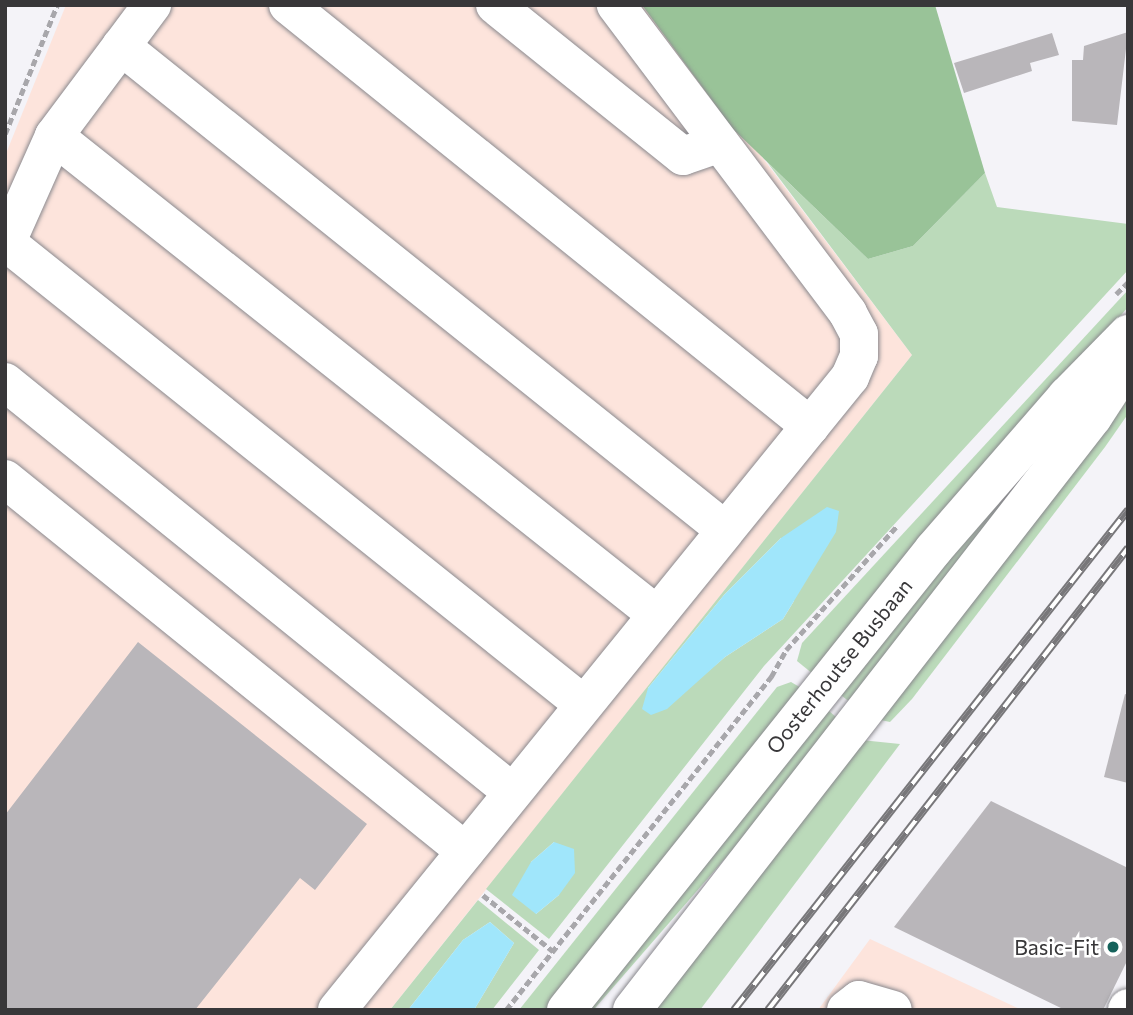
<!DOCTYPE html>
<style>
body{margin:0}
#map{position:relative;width:1133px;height:1015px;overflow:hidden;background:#f4f3f8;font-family:Commissioner,sans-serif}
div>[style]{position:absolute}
.industrial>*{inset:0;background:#fde4dc}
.green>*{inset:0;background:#bbdaba;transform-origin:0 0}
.forest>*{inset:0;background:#99c398}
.water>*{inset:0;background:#a0e6fb}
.building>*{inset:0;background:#b9b6ba}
.path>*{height:4.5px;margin-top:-2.25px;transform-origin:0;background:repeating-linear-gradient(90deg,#a8a7ab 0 7px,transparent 0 10.5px)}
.roads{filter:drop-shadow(0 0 2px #8a898e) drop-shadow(0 0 2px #8a898e)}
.minor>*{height:38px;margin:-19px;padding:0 19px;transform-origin:19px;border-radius:19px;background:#fff}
.rail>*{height:8px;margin-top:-4px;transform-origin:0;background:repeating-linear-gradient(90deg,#fff 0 16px,#78777a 0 32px);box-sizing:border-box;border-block:2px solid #78777a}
.dots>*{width:19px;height:19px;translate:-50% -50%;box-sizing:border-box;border:4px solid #fff;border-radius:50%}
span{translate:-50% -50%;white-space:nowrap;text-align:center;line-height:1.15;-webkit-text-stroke:5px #fff;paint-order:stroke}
.street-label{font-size:21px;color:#383739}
.poi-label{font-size:21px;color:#383739}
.right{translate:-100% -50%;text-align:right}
.frame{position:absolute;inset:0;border:7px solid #383739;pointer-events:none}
</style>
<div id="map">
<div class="industrial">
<i style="clip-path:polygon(66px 5px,647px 5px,912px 355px,390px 1010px,5px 1010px,5px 156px)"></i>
<i style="clip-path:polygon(870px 939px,1022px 1010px,818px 1010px)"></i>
</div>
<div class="green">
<i style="clip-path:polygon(evenodd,767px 162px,868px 259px,913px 246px,985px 173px,997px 207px,1128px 224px,1128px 270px,764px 666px,549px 939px,486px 889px,912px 355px,767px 162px,781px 538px,794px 601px,783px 619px,725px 657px,685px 691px,648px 688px,724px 595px,781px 538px,767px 162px,554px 842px,559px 895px,536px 914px,531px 862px,554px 842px)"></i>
<i style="clip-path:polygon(1128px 290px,1128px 307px,813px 674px,797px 661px,802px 643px)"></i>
<i style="clip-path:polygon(1128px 388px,1128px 414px,1105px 447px,912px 699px,890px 722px,876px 719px)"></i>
<i style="clip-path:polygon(1074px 404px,1082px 412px,856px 707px,832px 688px)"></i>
<i style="clip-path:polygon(791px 682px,803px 689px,550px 1010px,519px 1010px,777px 687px)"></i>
<i style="left:821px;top:704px;width:29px;height:390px;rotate:41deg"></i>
<i style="clip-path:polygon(861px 740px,900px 744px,700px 1010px,647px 1010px)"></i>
<i style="clip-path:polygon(478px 900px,539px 950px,492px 1010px,474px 1010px,514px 943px,490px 922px,463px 940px,408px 1010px,390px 1010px)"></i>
</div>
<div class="forest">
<i style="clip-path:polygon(642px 5px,935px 5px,985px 173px,913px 246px,868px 259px,733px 129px)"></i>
</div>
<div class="water">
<i style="clip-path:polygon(827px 507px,839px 511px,836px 532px,783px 619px,725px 657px,667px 709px,651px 715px,642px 709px,648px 688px,724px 595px,781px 538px)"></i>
<i style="clip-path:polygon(554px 842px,574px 849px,575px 873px,559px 895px,536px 914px,512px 895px,531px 862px)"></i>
<i style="clip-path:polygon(490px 922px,514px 943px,474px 1010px,408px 1010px,463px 940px)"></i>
</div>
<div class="building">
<i style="clip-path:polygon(1128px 32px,1117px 125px,1072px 121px,1072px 60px,1083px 60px,1084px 46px)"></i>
<i style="clip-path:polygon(1052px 33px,1059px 55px,1030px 63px,1032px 71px,964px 93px,954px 63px)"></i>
<i style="clip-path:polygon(138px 642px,367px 824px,315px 890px,300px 878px,195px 1010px,5px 1010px,5px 815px)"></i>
<i style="clip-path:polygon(1125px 694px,1128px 695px,1128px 783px,1104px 777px)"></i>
<i style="clip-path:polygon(991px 801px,1128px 868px,1128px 959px,1103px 1010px,1065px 1010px,894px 927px)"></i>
</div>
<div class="path">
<i style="left:5px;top:134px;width:139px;rotate:-68deg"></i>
<i style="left:1116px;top:294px;width:17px;rotate:-45deg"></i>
<i style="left:483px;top:895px;width:90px;rotate:38.7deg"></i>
<i style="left:506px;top:1010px;width:426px;rotate:-51.5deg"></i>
<i style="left:771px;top:677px;width:31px;rotate:-61deg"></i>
<i style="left:786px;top:650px;width:165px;rotate:-48.2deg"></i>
</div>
<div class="roads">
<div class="minor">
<i style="left:288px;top:5px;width:671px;rotate:38.89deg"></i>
<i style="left:495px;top:5px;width:241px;rotate:38.8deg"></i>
<i style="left:683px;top:156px;width:39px;rotate:-19deg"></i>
<i style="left:121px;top:46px;width:774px;rotate:38.71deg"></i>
<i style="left:54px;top:136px;width:770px;rotate:38.46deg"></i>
<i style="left:7px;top:243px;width:738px;rotate:38.67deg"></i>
<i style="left:5px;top:246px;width:120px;rotate:-66deg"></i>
<i style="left:54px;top:136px;width:164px;rotate:-53.2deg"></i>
<i style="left:5px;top:382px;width:652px;rotate:38.96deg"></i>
<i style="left:5px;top:479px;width:592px;rotate:38.96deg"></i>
<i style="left:337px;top:1010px;width:815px;rotate:-50.98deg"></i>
<i style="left:850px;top:377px;width:23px;rotate:-67deg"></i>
<i style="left:859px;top:356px;width:22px;rotate:-90deg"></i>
<i style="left:859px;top:334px;width:24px;rotate:-118deg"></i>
<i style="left:848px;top:313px;width:386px;rotate:-127deg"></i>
<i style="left:566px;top:1010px;width:590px;rotate:-51.4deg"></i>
<i style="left:934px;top:549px;width:203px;rotate:-49deg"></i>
<i style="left:1067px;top:396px;width:87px;rotate:-45.5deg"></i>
<i style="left:632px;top:1010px;width:751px;rotate:-52.14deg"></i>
<i style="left:1093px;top:417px;width:64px;rotate:-57.1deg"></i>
<i style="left:846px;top:1010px;width:16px;rotate:-38deg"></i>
<i style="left:859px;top:1000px;width:35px;rotate:16deg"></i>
<i style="left:1127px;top:1010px;width:2px;rotate:-63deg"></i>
</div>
</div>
<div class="rail">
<i style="left:734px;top:1010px;width:637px;rotate:-51.76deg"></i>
<i style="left:768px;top:1010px;width:586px;rotate:-52.07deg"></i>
</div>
<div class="dots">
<i style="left:1113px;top:947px;background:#15625b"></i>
</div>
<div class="street-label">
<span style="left:839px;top:666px;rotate:-51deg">Oosterhoutse Busbaan</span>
</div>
<div class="poi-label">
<span class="right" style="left:1099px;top:947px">Basic-Fit</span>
</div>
<div class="frame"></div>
</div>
